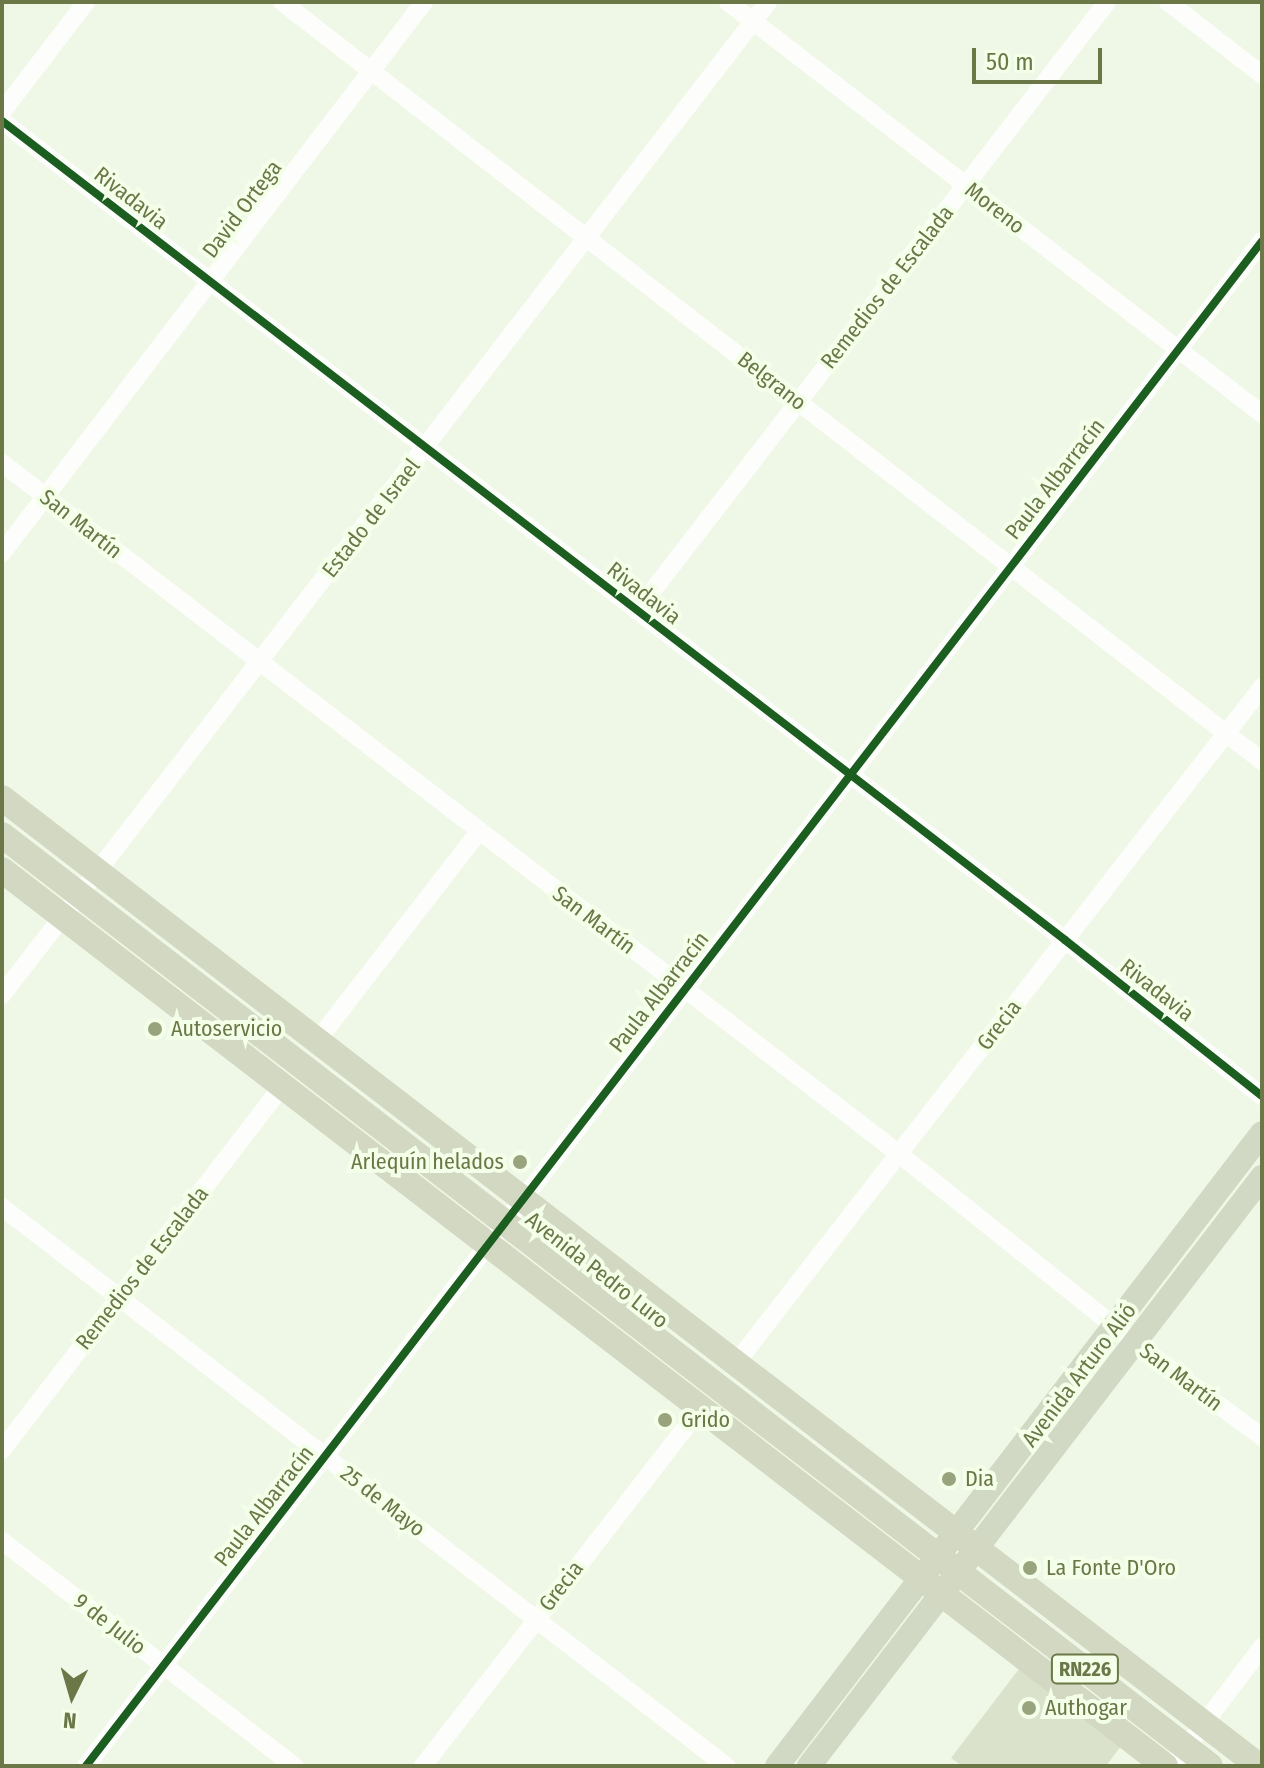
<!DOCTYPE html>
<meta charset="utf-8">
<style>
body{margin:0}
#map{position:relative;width:1264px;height:1768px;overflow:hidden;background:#eff8e7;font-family:"Fira Sans Condensed",sans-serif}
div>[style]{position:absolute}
.building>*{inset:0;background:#dae2cc}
.minor>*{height:18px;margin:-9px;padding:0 9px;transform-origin:9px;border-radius:9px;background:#fdfefb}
.major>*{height:24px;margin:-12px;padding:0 12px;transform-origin:12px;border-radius:12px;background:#d1d8c3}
.highway>*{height:26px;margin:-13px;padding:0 13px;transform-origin:13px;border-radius:13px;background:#d2d8c1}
.cycleway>*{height:8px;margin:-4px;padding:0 4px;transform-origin:4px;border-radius:4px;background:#1b5e20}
.dots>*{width:22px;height:22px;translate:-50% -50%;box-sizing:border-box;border:4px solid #f4ffe9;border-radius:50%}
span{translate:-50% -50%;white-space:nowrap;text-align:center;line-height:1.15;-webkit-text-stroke:8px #f4ffe9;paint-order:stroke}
.shield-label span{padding:2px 6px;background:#f4ffe9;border:2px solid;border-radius:6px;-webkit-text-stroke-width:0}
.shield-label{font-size:20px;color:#6b7746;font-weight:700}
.street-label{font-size:22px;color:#6b7746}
.poi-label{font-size:22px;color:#6b7746}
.left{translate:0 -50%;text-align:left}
.right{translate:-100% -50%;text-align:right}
.frame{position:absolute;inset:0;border:4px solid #6b7746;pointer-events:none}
.north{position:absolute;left:32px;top:1656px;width:80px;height:80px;-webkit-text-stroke:6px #f4ffe9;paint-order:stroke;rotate:185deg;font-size:22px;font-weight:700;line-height:32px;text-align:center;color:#6b7746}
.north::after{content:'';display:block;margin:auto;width:28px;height:36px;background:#6b7746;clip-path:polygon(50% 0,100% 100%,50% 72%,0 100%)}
.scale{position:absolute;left:972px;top:48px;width:130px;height:36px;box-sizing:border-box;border:4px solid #6b7746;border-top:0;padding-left:10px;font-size:24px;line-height:28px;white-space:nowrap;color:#6b7746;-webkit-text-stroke:6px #f4ffe9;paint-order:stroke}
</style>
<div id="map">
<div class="building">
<i style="clip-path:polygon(1019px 1669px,1121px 1746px,1106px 1766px,962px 1766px,951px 1758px)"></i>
</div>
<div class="minor">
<i style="left:282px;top:2px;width:1240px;rotate:37.76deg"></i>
<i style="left:728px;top:2px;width:674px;rotate:37.65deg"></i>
<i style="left:1168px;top:2px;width:119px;rotate:37.8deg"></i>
<i style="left:2px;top:112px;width:138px;rotate:-52.6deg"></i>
<i style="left:2px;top:121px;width:1342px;rotate:37.61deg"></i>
<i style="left:1065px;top:940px;width:251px;rotate:38.4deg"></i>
<i style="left:2px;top:463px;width:1131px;rotate:37.6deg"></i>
<i style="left:898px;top:1153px;width:304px;rotate:38.7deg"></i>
<i style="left:1135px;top:1343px;width:158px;rotate:36.5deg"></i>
<i style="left:2px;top:553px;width:694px;rotate:-52.55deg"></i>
<i style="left:637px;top:611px;width:769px;rotate:-52.34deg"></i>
<i style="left:2px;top:995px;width:1254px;rotate:-52.35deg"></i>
<i style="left:317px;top:1041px;width:263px;rotate:-52.3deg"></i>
<i style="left:2px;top:1207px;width:915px;rotate:37.67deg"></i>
<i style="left:736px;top:1363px;width:857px;rotate:-52.11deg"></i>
<i style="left:2px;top:1450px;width:459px;rotate:-52.4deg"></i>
<i style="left:2px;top:1541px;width:369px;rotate:37.6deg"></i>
<i style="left:86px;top:1766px;width:1926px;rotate:-52.36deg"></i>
<i style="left:423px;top:1766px;width:453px;rotate:-52.2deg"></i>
<i style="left:1172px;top:1766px;width:149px;rotate:-52.9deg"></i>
</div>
<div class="major">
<i style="left:777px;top:1766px;width:797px;rotate:-52.54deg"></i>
<i style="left:809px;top:1766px;width:743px;rotate:-52.44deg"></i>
</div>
<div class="highway">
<i style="left:2px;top:798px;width:1587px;rotate:37.6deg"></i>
<i style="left:2px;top:835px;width:1525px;rotate:37.62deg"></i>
<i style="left:2px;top:870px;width:1468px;rotate:37.61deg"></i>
</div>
<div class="cycleway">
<i style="left:2px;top:121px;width:1342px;rotate:37.61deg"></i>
<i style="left:1065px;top:940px;width:251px;rotate:38.4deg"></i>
<i style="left:86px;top:1766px;width:1926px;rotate:-52.36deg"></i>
</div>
<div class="dots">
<i style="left:155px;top:1029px;background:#99a47e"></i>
<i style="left:520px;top:1162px;background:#99a47e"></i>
<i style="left:665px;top:1420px;background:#99a47e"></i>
<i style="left:949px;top:1479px;background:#99a47e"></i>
<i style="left:1030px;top:1568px;background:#99a47e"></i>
<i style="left:1029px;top:1708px;background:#99a47e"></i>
</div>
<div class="shield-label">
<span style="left:1085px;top:1669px">RN226</span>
</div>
<div class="street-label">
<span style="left:131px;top:198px;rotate:38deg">Rivadavia</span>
<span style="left:995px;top:208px;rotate:38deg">Moreno</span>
<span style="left:242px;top:209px;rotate:-53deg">David Ortega</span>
<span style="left:887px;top:287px;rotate:-52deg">Remedios de Escalada</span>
<span style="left:772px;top:381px;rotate:38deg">Belgrano</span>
<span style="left:1055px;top:479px;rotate:-52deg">Paula Albarracín</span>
<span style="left:371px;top:518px;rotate:-52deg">Estado de Israel</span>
<span style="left:81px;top:524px;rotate:38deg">San Martín</span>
<span style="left:644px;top:593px;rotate:38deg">Rivadavia</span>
<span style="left:594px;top:920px;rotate:37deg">San Martín</span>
<span style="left:1157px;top:990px;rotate:38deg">Rivadavia</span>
<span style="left:659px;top:992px;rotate:-52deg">Paula Albarracín</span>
<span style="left:999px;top:1025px;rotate:-52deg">Grecia</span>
<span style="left:142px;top:1268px;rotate:-52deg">Remedios de Escalada</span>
<span style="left:597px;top:1270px;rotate:38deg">Avenida Pedro Luro</span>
<span style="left:1079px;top:1375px;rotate:-53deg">Avenida Arturo Alió</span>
<span style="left:1181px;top:1377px;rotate:37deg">San Martín</span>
<span style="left:383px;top:1501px;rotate:38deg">25 de Mayo</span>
<span style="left:264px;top:1506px;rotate:-52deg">Paula Albarracín</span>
<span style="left:561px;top:1586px;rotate:-52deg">Grecia</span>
<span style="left:110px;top:1624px;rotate:38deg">9 de Julio</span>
</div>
<div class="poi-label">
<span class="left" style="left:171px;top:1029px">Autoservicio</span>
<span class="right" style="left:504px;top:1162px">Arlequín helados</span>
<span class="left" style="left:681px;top:1420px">Grido</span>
<span class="left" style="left:965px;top:1479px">Dia</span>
<span class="left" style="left:1046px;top:1568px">La Fonte D'Oro</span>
<span class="left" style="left:1045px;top:1708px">Authogar</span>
</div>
<div class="frame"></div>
<div class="north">N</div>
<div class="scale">50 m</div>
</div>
